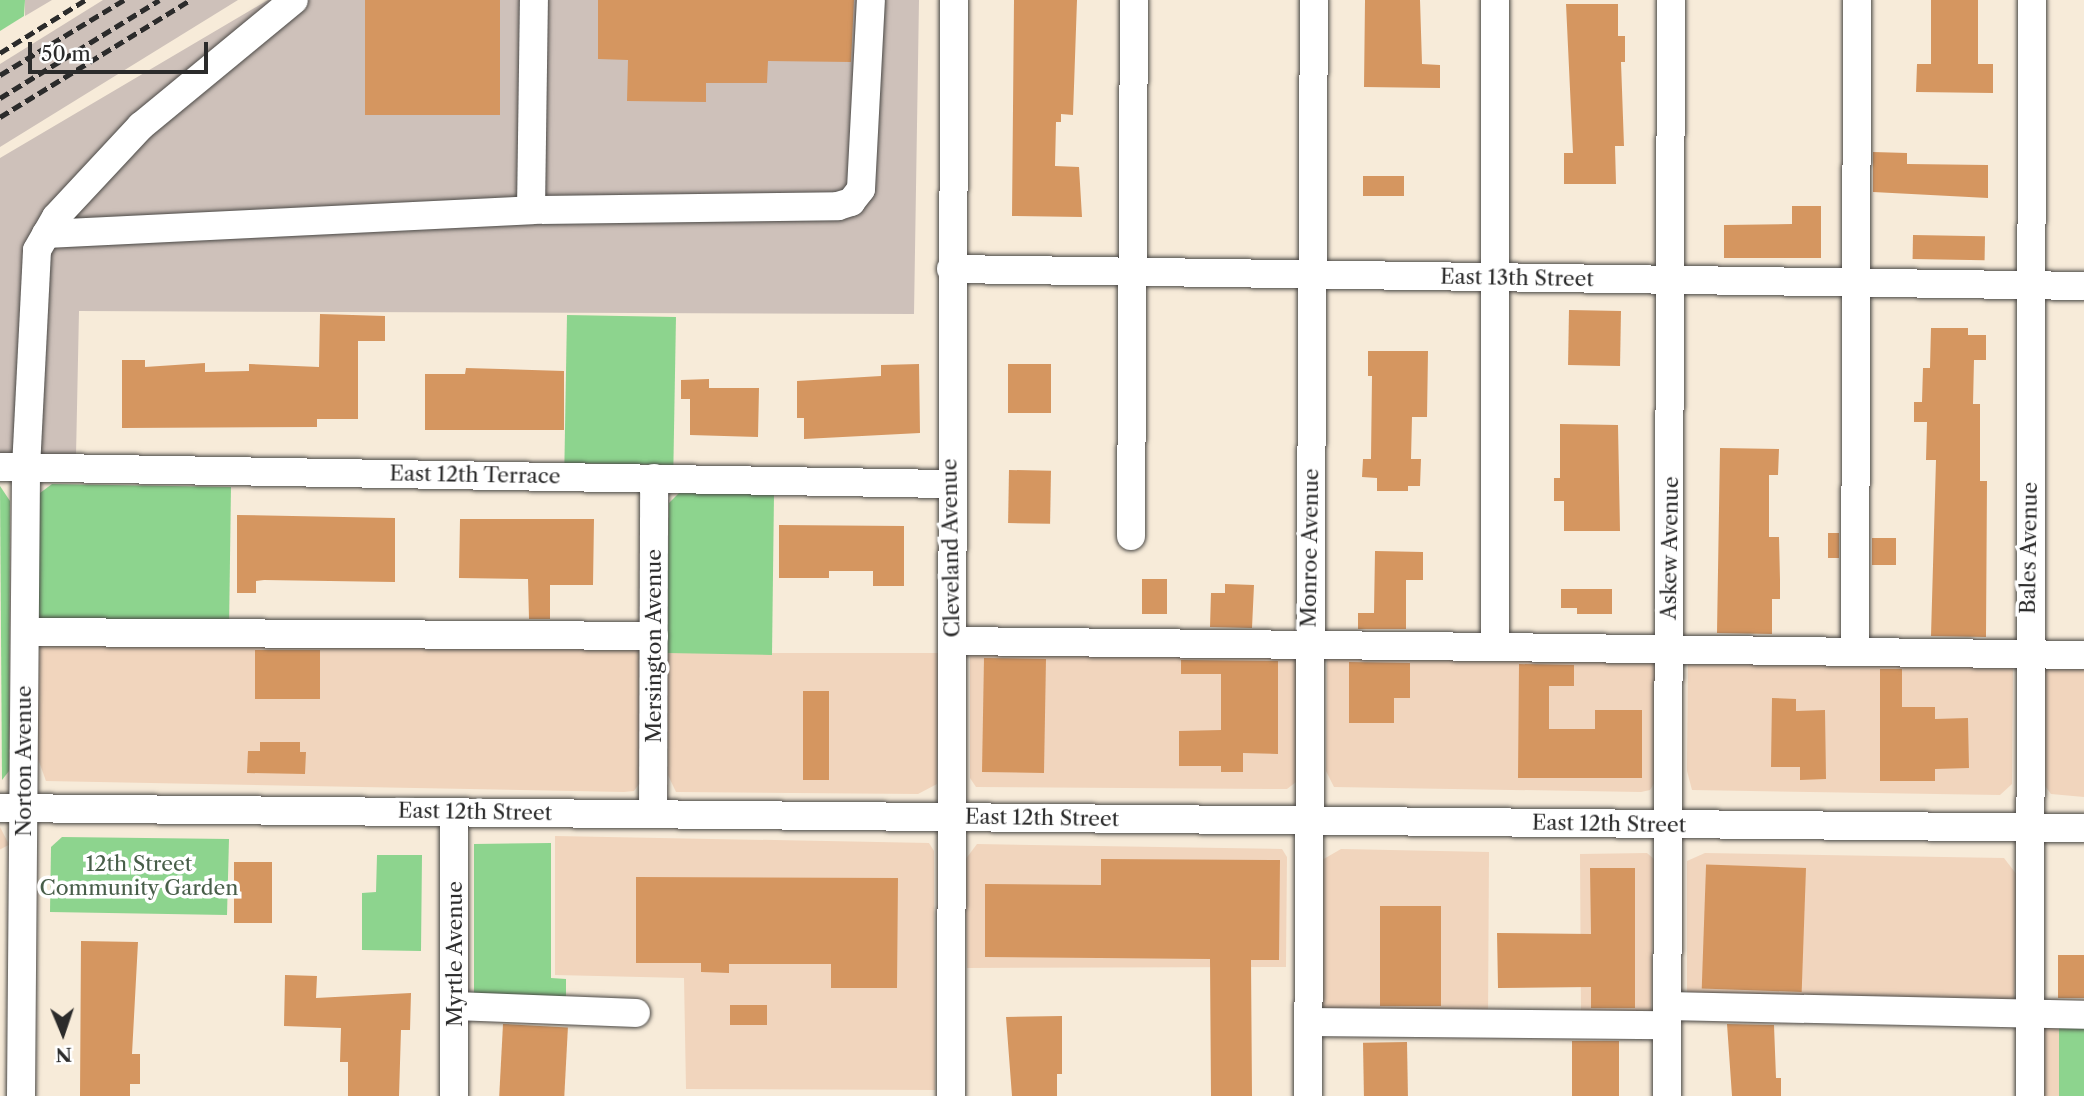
<!DOCTYPE html>
<style>
body{margin:0}
#map{position:relative;width:2084px;height:1096px;overflow:hidden;background:#f7ebd9;font-family:"Libre Caslon Text",serif}
div>[style]{position:absolute}
.built>*{inset:0;background:#f1d5bd;transform-origin:0 0}
.industrial>*{inset:0;background:#cec1ba}
.green>*{inset:0;background:#8dd48e;transform-origin:0 0}
.building>*{inset:0;background:#d59660;transform-origin:0 0}
.roads{filter:drop-shadow(0 0 2px #4a4845) drop-shadow(0 0 2px #4a4845)}
.minor>*{height:28px;margin:-14px;padding:0 14px;transform-origin:14px;border-radius:14px;background:#fff}
.rail>*{height:5px;margin-top:-2.5px;transform-origin:0;background:repeating-linear-gradient(90deg,#2b2b2b 0 10px,transparent 0 15px)}
span{translate:-50% -50%;white-space:nowrap;text-align:center;line-height:1.15;-webkit-text-stroke:7px #fff;paint-order:stroke}
.street-label{font-size:21px;color:#2b2b2b}
.park-label{font-size:21px;color:#485e49}
.north{position:absolute;left:28px;top:998px;width:70px;height:70px;-webkit-text-stroke:5px #fff;paint-order:stroke;rotate:178deg;font-size:19px;font-weight:700;line-height:28px;text-align:center;color:#2b2b2b}
.north::after{content:'';display:block;margin:auto;width:24px;height:32px;background:#2b2b2b;clip-path:polygon(50% 0,100% 100%,50% 72%,0 100%)}
.scale{position:absolute;left:28px;top:42px;width:180px;height:32px;box-sizing:border-box;border:4px solid #2b2b2b;border-top:0;padding-left:9px;font-size:21px;line-height:24px;white-space:nowrap;color:#2b2b2b;-webkit-text-stroke:5px #fff;paint-order:stroke}
</style>
<div id="map">
<div class="built">
<i style="clip-path:polygon(40px 638px,641px 643px,639px 784px,634px 791px,624px 792px,46px 781px,37px 756px)"></i>
<i style="clip-path:polygon(970px 647px,1297px 648px,1296px 782px,1287px 789px,976px 787px,970px 778px)"></i>
<i style="clip-path:polygon(1327px 648px,1657px 654px,1655px 782px,1650px 790px,1641px 792px,1334px 787px,1326px 771px)"></i>
<i style="clip-path:polygon(667px 653px,939px 653px,937px 784px,918px 794px,676px 792px,668px 775px)"></i>
<i style="clip-path:polygon(1688px 655px,2013px 661px,2012px 784px,2000px 795px,1692px 790px,1687px 771px)"></i>
<i style="clip-path:polygon(2044px 660px,2084px 660px,2084px 797px,2051px 794px,2045px 786px)"></i>
<i style="left:0;top:827px;width:20px;height:182px;rotate:63deg"></i>
<i style="clip-path:polygon(555px 836px,929px 843px,934px 851px,935px 1090px,686px 1089px,684px 978px,555px 975px)"></i>
<i style="clip-path:polygon(977px 844px,1282px 849px,1287px 857px,1286px 967px,967px 968px,965px 860px)"></i>
<i style="clip-path:polygon(1341px 849px,1489px 852px,1488px 1018px,1321px 1017px,1322px 860px)"></i>
<i style="clip-path:polygon(1647px 853px,1654px 859px,1651px 1018px,1581px 1017px,1580px 854px)"></i>
<i style="clip-path:polygon(1705px 853px,2004px 858px,2017px 875px,2014px 1008px,1687px 999px,1687px 861px)"></i>
<i style="left:2043px;top:1025px;width:41px;height:71px"></i>
</div>
<div class="industrial">
<i style="clip-path:polygon(25px 0,52px 0,25px 16px)"></i>
<i style="clip-path:polygon(103px 0,238px 0,0 147px,0 64px)"></i>
<i style="clip-path:polygon(268px 0,919px 0,914px 314px,79px 311px,76px 456px,0 455px,0 158px)"></i>
</div>
<div class="green">
<i style="clip-path:polygon(0 0,25px 0,24px 16px,0 31px)"></i>
<i style="left:567px;top:315px;width:109px;height:148px;rotate:1deg"></i>
<i style="clip-path:polygon(52px 484px,231px 487px,229px 629px,38px 627px,40px 493px)"></i>
<i style="clip-path:polygon(0 486px,10px 501px,9px 771px,2px 780px)"></i>
<i style="clip-path:polygon(679px 493px,774px 494px,772px 655px,667px 653px,669px 503px)"></i>
<i style="clip-path:polygon(62px 837px,229px 839px,227px 915px,50px 912px,51px 847px)"></i>
<i style="clip-path:polygon(551px 843px,551px 978px,566px 979px,566px 1003px,474px 1002px,474px 844px)"></i>
<i style="clip-path:polygon(377px 855px,422px 855px,421px 951px,362px 950px,362px 893px,376px 892px)"></i>
<i style="left:2059px;top:1025px;width:25px;height:71px"></i>
</div>
<div class="building">
<i style="left:365px;top:0;width:135px;height:115px"></i>
<i style="clip-path:polygon(598px 0,854px 0,851px 62px,768px 61px,767px 83px,706px 83px,706px 102px,627px 101px,628px 60px,598px 59px)"></i>
<i style="clip-path:polygon(1014px 0,1077px 0,1073px 115px,1061px 114px,1061px 122px,1056px 122px,1055px 166px,1079px 167px,1082px 217px,1012px 216px)"></i>
<i style="clip-path:polygon(1365px 0,1420px 0,1422px 64px,1440px 65px,1440px 88px,1364px 87px)"></i>
<i style="clip-path:polygon(1931px 0,1978px 0,1978px 64px,1993px 64px,1993px 93px,1916px 92px,1917px 64px,1931px 64px)"></i>
<i style="clip-path:polygon(1566px 4px,1618px 4px,1618px 36px,1625px 36px,1625px 62px,1621px 62px,1624px 146px,1615px 146px,1616px 184px,1564px 184px,1564px 153px,1573px 153px)"></i>
<i style="clip-path:polygon(1873px 152px,1907px 153px,1907px 164px,1988px 165px,1988px 198px,1873px 192px)"></i>
<i style="left:1363px;top:176px;width:41px;height:20px"></i>
<i style="clip-path:polygon(1792px 206px,1821px 206px,1821px 258px,1724px 258px,1724px 225px,1792px 224px)"></i>
<i style="left:1913px;top:235px;width:72px;height:24px;rotate:1deg"></i>
<i style="left:1569px;top:310px;width:52px;height:55px;rotate:1deg"></i>
<i style="clip-path:polygon(320px 314px,385px 316px,385px 341px,358px 341px,358px 419px,317px 419px,317px 427px,122px 428px,122px 360px,145px 360px,145px 367px,205px 363px,205px 372px,249px 371px,249px 364px,319px 367px)"></i>
<i style="clip-path:polygon(1931px 328px,1968px 328px,1968px 335px,1986px 335px,1986px 360px,1974px 360px,1973px 404px,1980px 404px,1980px 481px,1987px 481px,1986px 637px,1931px 636px,1936px 460px,1926px 460px,1927px 422px,1914px 422px,1914px 402px,1922px 402px,1923px 368px,1930px 368px)"></i>
<i style="clip-path:polygon(1368px 351px,1428px 351px,1427px 417px,1412px 417px,1411px 459px,1421px 459px,1420px 486px,1408px 486px,1408px 491px,1377px 491px,1377px 478px,1362px 477px,1363px 459px,1371px 459px,1372px 376px,1368px 376px)"></i>
<i style="clip-path:polygon(919px 364px,920px 433px,804px 439px,804px 418px,797px 418px,797px 381px,881px 376px,881px 365px)"></i>
<i style="left:1008px;top:364px;width:43px;height:49px"></i>
<i style="clip-path:polygon(466px 368px,564px 371px,564px 430px,425px 430px,425px 374px,465px 374px)"></i>
<i style="clip-path:polygon(709px 379px,709px 388px,759px 388px,758px 437px,690px 435px,690px 399px,681px 399px,681px 380px)"></i>
<i style="clip-path:polygon(1560px 424px,1618px 425px,1620px 531px,1564px 531px,1564px 501px,1554px 501px,1554px 478px,1560px 478px)"></i>
<i style="clip-path:polygon(1720px 448px,1779px 449px,1778px 475px,1769px 475px,1769px 537px,1779px 537px,1780px 580px,1780px 599px,1772px 599px,1772px 634px,1717px 633px)"></i>
<i style="left:1009px;top:470px;width:42px;height:53px;rotate:1deg"></i>
<i style="clip-path:polygon(237px 515px,395px 518px,395px 582px,264px 580px,256px 581px,256px 593px,237px 593px)"></i>
<i style="clip-path:polygon(460px 519px,594px 519px,593px 585px,550px 585px,550px 619px,529px 619px,528px 579px,459px 578px)"></i>
<i style="clip-path:polygon(779px 525px,904px 526px,904px 586px,873px 586px,873px 571px,829px 571px,829px 578px,779px 578px)"></i>
<i style="left:1828px;top:533px;width:11px;height:25px"></i>
<i style="left:1872px;top:538px;width:24px;height:27px"></i>
<i style="clip-path:polygon(1375px 551px,1423px 552px,1423px 580px,1406px 580px,1406px 629px,1358px 629px,1358px 613px,1374px 613px)"></i>
<i style="left:1142px;top:579px;width:25px;height:35px"></i>
<i style="clip-path:polygon(1225px 584px,1254px 585px,1252px 628px,1210px 627px,1211px 593px,1225px 593px)"></i>
<i style="clip-path:polygon(1561px 589px,1612px 589px,1612px 614px,1577px 614px,1577px 608px,1561px 608px)"></i>
<i style="left:255px;top:650px;width:65px;height:49px"></i>
<i style="left:984px;top:658px;width:62px;height:114px;rotate:1deg"></i>
<i style="clip-path:polygon(1181px 660px,1278px 661px,1278px 754px,1243px 753px,1243px 772px,1221px 772px,1221px 766px,1179px 766px,1179px 731px,1221px 730px,1221px 674px,1181px 674px)"></i>
<i style="clip-path:polygon(1349px 662px,1410px 663px,1410px 698px,1394px 698px,1394px 723px,1349px 723px)"></i>
<i style="clip-path:polygon(1519px 664px,1574px 665px,1574px 686px,1549px 686px,1549px 729px,1595px 729px,1595px 710px,1642px 710px,1642px 778px,1518px 778px)"></i>
<i style="clip-path:polygon(1880px 669px,1902px 669px,1902px 707px,1935px 707px,1935px 719px,1968px 718px,1969px 768px,1935px 769px,1935px 781px,1880px 781px)"></i>
<i style="left:803px;top:691px;width:26px;height:89px"></i>
<i style="clip-path:polygon(1772px 698px,1796px 699px,1796px 711px,1825px 710px,1826px 779px,1800px 780px,1800px 767px,1771px 767px)"></i>
<i style="clip-path:polygon(260px 742px,300px 742px,300px 752px,306px 752px,305px 774px,247px 773px,248px 751px,260px 751px)"></i>
<i style="clip-path:polygon(1101px 859px,1280px 860px,1279px 960px,1251px 960px,1252px 1096px,1211px 1096px,1210px 959px,985px 957px,985px 884px,1101px 885px)"></i>
<i style="left:234px;top:862px;width:38px;height:61px"></i>
<i style="clip-path:polygon(1590px 868px,1635px 868px,1635px 1008px,1591px 1008px,1591px 987px,1498px 988px,1497px 933px,1591px 934px)"></i>
<i style="left:1806px;top:868px;width:124px;height:100px;rotate:92deg"></i>
<i style="clip-path:polygon(636px 877px,898px 878px,897px 988px,831px 988px,831px 964px,729px 964px,729px 973px,701px 972px,701px 963px,636px 963px)"></i>
<i style="left:1380px;top:906px;width:61px;height:100px"></i>
<i style="clip-path:polygon(81px 941px,138px 942px,132px 1054px,140px 1054px,140px 1084px,130px 1084px,130px 1096px,80px 1096px)"></i>
<i style="left:2058px;top:955px;width:26px;height:43px"></i>
<i style="clip-path:polygon(285px 975px,317px 976px,316px 998px,411px 993px,410px 1030px,401px 1030px,399px 1096px,348px 1096px,348px 1062px,340px 1062px,341px 1028px,284px 1026px)"></i>
<i style="left:730px;top:1005px;width:37px;height:20px"></i>
<i style="clip-path:polygon(1062px 1016px,1062px 1074px,1057px 1074px,1057px 1096px,1012px 1096px,1006px 1017px)"></i>
<i style="left:503px;top:1024px;width:65px;height:72px;rotate:3deg"></i>
<i style="clip-path:polygon(1727px 1024px,1774px 1025px,1776px 1078px,1781px 1078px,1781px 1096px,1732px 1096px)"></i>
<i style="left:1572px;top:1041px;width:47px;height:55px"></i>
<i style="left:1407px;top:1042px;width:54px;height:44px;rotate:89deg"></i>
</div>
<div class="roads">
<div class="minor">
<i style="left:531px;top:210px;width:210px;rotate:-89.2deg"></i>
<i style="left:46px;top:234px;width:486px;rotate:-2.8deg"></i>
<i style="left:531px;top:210px;width:307px;rotate:-0.7deg"></i>
<i style="left:838px;top:206px;width:14px;rotate:-17deg"></i>
<i style="left:851px;top:202px;width:16px;rotate:-52deg"></i>
<i style="left:861px;top:189px;width:189px;rotate:-87deg"></i>
<i style="left:951px;top:269px;width:1133px;rotate:0.86deg"></i>
<i style="left:0;top:467px;width:950px;rotate:1.03deg"></i>
<i style="left:1131px;top:536px;width:536px;rotate:-89.68deg"></i>
<i style="left:25px;top:632px;width:629px;rotate:0.36deg"></i>
<i style="left:952px;top:641px;width:543px;rotate:0.63deg"></i>
<i style="left:1495px;top:647px;width:647px;rotate:-90deg"></i>
<i style="left:1495px;top:647px;width:589px;rotate:0.78deg"></i>
<i style="left:1855px;top:651px;width:651px;rotate:-89.82deg"></i>
<i style="left:0;top:808px;width:2084px;rotate:0.55deg"></i>
<i style="left:653px;top:814px;width:336px;rotate:-89.8deg"></i>
<i style="left:456px;top:1006px;width:180px;rotate:2.2deg"></i>
<i style="left:1667px;top:1006px;width:417px;rotate:1.2deg"></i>
<i style="left:1308px;top:1022px;width:359px;rotate:0.5deg"></i>
<i style="left:21px;top:1096px;width:628px;rotate:-89.54deg"></i>
<i style="left:26px;top:468px;width:218px;rotate:-87.1deg"></i>
<i style="left:37px;top:250px;width:38px;rotate:-60deg"></i>
<i style="left:56px;top:217px;width:125px;rotate:-47deg"></i>
<i style="left:141px;top:126px;width:198px;rotate:-39.5deg"></i>
<i style="left:454px;top:1096px;width:284px;rotate:-90deg"></i>
<i style="left:951px;top:1096px;width:1096px;rotate:-89.84deg"></i>
<i style="left:1308px;top:1096px;width:1096px;rotate:-89.69deg"></i>
<i style="left:1667px;top:1096px;width:1096px;rotate:-89.79deg"></i>
<i style="left:2030px;top:1096px;width:1096px;rotate:-89.9deg"></i>
</div>
</div>
<div class="rail">
<i style="left:0;top:53px;width:100px;rotate:-31.9deg"></i>
<i style="left:0;top:75px;width:145px;rotate:-31.2deg"></i>
<i style="left:0;top:98px;width:187px;rotate:-31.6deg"></i>
<i style="left:0;top:117px;width:223px;rotate:-31.6deg"></i>
</div>
<div class="street-label">
<span style="left:1517px;top:278px;rotate:1deg">East 13th Street</span>
<span style="left:475px;top:475px;rotate:1deg">East 12th Terrace</span>
<span style="left:951px;top:548px;rotate:-91deg">Cleveland Avenue</span>
<span style="left:1310px;top:548px;rotate:-89deg">Monroe Avenue</span>
<span style="left:1670px;top:548px;rotate:-89deg">Askew Avenue</span>
<span style="left:2029px;top:548px;rotate:-89deg">Bales Avenue</span>
<span style="left:654px;top:646px;rotate:-90deg">Mersington Avenue</span>
<span style="left:24px;top:761px;rotate:-90deg">Norton Avenue</span>
<span style="left:475px;top:812px;rotate:1deg">East 12th Street</span>
<span style="left:1042px;top:818px;rotate:1deg">East 12th Street</span>
<span style="left:1609px;top:824px;rotate:1deg">East 12th Street</span>
<span style="left:455px;top:954px;rotate:-90deg">Myrtle Avenue</span>
</div>
<div class="park-label">
<span style="left:139px;top:876px">12th Street<br>Community Garden</span>
</div>
<div class="north">N</div>
<div class="scale">50 m</div>
</div>
